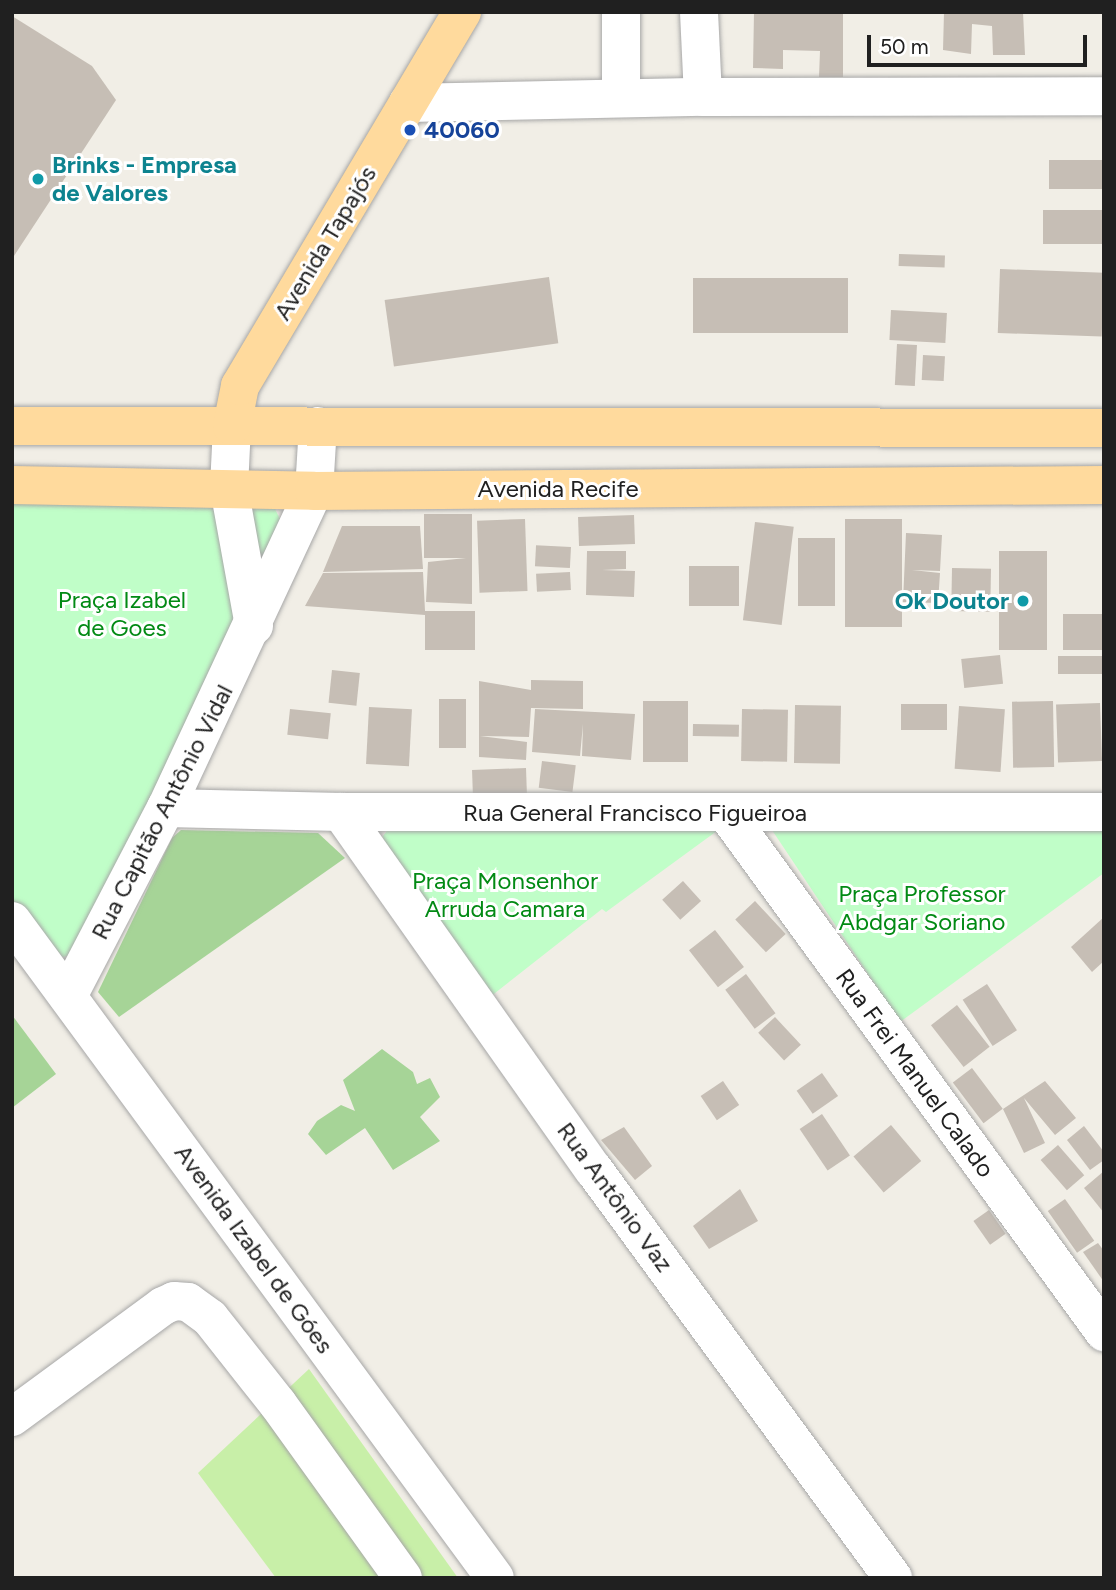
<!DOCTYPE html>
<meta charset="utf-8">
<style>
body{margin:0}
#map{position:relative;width:1116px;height:1590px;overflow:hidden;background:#f1eee6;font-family:Figtree,sans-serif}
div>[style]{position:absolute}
.grass>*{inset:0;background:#c8efa8}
.forest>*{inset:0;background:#a6d497}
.park>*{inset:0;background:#c0fec8}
.building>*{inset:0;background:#c6beb5;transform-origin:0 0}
.roads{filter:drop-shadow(0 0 2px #a7a7a7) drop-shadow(0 0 2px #a7a7a7)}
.minor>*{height:38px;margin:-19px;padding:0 19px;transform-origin:19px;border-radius:19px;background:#fff}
.major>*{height:38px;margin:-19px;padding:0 19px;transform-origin:19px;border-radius:19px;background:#ffda9d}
.dots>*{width:19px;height:19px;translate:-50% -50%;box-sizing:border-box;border:4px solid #fff;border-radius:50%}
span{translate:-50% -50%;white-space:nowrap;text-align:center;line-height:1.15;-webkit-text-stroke:6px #fff;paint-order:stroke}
.transit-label{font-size:24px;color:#164399;font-weight:700}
.left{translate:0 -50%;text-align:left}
.culture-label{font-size:24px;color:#0d838f;font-weight:700}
.right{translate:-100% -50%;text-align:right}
.street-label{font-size:24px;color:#202020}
.park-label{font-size:24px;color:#028a14}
.frame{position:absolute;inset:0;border:14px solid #202020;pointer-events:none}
.scale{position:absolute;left:867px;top:35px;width:220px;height:32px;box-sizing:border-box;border:4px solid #202020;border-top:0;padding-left:9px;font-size:21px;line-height:24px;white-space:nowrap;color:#202020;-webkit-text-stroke:5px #fff;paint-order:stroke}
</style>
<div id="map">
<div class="grass">
<i style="clip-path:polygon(309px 1369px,458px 1578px,276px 1578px,198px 1473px)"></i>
</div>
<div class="forest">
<i style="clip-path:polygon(181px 830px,318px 833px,345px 858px,119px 1017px,98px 992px,172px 838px)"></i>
<i style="clip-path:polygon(12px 1015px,56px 1074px,12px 1108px)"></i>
<i style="clip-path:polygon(382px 1049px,413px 1072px,417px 1084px,430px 1078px,440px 1097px,420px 1117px,440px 1141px,393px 1170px,365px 1128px,326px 1155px,308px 1134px,317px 1121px,341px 1105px,355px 1111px,343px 1080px)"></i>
</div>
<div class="park">
<i style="clip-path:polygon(12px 503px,275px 509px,282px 523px,283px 533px,71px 955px,63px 957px,53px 955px,12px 900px)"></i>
<i style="clip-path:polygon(1104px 825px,1104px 873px,900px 1022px,772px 830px)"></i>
<i style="clip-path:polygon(390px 827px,721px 828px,606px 912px,602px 909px,490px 997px,384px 846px,383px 836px)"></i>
</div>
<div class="building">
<i style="clip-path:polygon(754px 12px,843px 12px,843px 77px,819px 77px,820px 51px,783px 50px,783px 69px,753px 68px)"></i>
<i style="clip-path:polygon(944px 12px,1023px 12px,1025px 55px,993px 55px,992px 26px,972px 24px,971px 54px,943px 50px)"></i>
<i style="clip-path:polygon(12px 16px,92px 66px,116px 100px,12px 259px)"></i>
<i style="left:1104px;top:160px;width:29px;height:55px;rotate:90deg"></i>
<i style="left:1104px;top:210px;width:34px;height:61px;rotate:90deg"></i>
<i style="left:899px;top:254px;width:46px;height:12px;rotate:2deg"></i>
<i style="left:1000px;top:269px;width:104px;height:64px;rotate:2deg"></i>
<i style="left:549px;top:277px;width:67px;height:166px;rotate:82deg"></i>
<i style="left:693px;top:278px;width:155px;height:55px"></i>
<i style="left:891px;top:310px;width:56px;height:30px;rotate:3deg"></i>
<i style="left:897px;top:344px;width:20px;height:41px;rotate:3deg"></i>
<i style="left:923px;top:355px;width:22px;height:25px;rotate:3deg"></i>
<i style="clip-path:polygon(424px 514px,472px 514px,472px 604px,426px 602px,428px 562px,466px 558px,424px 558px)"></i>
<i style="left:634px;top:515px;width:29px;height:56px;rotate:88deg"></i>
<i style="left:525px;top:519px;width:72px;height:48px;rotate:88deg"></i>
<i style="left:845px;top:519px;width:57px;height:108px"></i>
<i style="left:755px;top:522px;width:39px;height:99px;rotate:7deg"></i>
<i style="clip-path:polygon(342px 526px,420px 526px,423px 569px,323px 572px)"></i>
<i style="clip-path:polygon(906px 533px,942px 535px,940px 571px,912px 570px,940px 573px,938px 603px,903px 602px)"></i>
<i style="left:798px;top:538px;width:37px;height:68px"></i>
<i style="left:571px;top:547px;width:21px;height:35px;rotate:93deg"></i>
<i style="clip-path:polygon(587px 551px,626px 551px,626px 569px,602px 570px,635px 571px,634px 597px,586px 595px)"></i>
<i style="left:1047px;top:551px;width:99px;height:48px;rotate:90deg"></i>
<i style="left:739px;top:566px;width:40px;height:50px;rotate:90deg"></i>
<i style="left:952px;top:568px;width:39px;height:43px;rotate:1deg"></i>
<i style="clip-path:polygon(423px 572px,425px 611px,475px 611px,475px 650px,425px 650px,425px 615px,305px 606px,323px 573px)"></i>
<i style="left:570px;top:572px;width:18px;height:34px;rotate:87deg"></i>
<i style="left:1104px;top:614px;width:36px;height:41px;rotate:90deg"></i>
<i style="left:1000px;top:655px;width:29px;height:39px;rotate:84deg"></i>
<i style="left:1104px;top:656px;width:18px;height:46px;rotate:90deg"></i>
<i style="left:332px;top:670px;width:28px;height:33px;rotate:6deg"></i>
<i style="clip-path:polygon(531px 680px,583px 681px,583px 709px,531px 708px,529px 737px,480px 736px,527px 742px,526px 760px,479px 757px,479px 681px,531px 690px)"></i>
<i style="left:439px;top:699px;width:27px;height:49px"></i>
<i style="left:643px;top:701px;width:45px;height:61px"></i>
<i style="left:1053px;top:701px;width:66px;height:41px;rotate:89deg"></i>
<i style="left:1100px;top:703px;width:58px;height:44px;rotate:88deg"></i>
<i style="left:901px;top:704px;width:46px;height:26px"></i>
<i style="left:795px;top:705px;width:46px;height:58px;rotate:1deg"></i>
<i style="left:959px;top:706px;width:46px;height:63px;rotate:4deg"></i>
<i style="left:369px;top:707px;width:43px;height:57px;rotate:3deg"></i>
<i style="left:290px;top:709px;width:41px;height:26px;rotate:6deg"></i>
<i style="clip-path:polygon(535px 709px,635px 714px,631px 760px,582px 756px,583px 724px,580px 756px,532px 752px)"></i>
<i style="left:742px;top:709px;width:46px;height:52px;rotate:1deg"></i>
<i style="left:693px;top:724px;width:46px;height:12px;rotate:1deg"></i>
<i style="left:542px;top:761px;width:34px;height:27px;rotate:7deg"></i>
<i style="left:526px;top:768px;width:28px;height:54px;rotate:88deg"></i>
<i style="left:683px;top:881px;width:27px;height:28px;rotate:48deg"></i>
<i style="left:755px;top:901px;width:45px;height:27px;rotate:47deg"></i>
<i style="clip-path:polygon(1104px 917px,1104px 961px,1092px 972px,1071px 947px)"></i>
<i style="left:715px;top:930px;width:47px;height:33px;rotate:52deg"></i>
<i style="left:746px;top:974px;width:49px;height:26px;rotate:53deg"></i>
<i style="left:987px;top:984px;width:55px;height:29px;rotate:57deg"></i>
<i style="left:957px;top:1005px;width:53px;height:33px;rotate:52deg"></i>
<i style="left:775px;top:1017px;width:38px;height:23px;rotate:47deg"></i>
<i style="left:972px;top:1068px;width:51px;height:24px;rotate:53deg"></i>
<i style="left:822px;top:1073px;width:28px;height:31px;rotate:55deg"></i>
<i style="left:723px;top:1081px;width:29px;height:27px;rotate:56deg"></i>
<i style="clip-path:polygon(1045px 1081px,1076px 1118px,1055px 1135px,1024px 1098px,1045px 1143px,1024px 1153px,1003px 1109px)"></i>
<i style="left:822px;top:1114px;width:50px;height:27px;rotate:56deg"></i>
<i style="left:891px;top:1125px;width:47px;height:49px;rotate:50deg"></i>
<i style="clip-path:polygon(1084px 1126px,1104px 1152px,1104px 1160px,1090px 1170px,1067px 1140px)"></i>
<i style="clip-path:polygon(624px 1127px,652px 1166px,635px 1180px,601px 1140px)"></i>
<i style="left:1058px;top:1145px;width:40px;height:23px;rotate:49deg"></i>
<i style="clip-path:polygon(1104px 1171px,1104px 1213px,1084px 1188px)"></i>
<i style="clip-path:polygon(740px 1189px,758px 1221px,709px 1249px,693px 1226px)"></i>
<i style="left:1065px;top:1199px;width:51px;height:21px;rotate:55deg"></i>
<i style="left:989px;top:1210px;width:29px;height:19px;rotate:55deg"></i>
<i style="clip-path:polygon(1098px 1243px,1104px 1251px,1104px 1282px,1083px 1252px)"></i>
</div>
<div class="roads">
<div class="minor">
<i style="left:699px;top:12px;width:85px;rotate:87.3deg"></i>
<i style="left:621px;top:98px;width:86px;rotate:-90deg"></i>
<i style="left:408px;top:103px;width:295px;rotate:-1.2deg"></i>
<i style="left:703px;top:97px;width:401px;rotate:-0.1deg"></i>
<i style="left:232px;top:426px;width:62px;rotate:92.8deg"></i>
<i style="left:229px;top:488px;width:140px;rotate:79.7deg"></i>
<i style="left:166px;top:808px;width:175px;rotate:1.3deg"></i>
<i style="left:341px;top:812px;width:763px"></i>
<i style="left:341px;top:812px;width:438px;rotate:54.8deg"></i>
<i style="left:594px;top:1170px;width:506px;rotate:53.76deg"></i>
<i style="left:727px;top:814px;width:641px;rotate:53.95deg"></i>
<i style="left:12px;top:921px;width:815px;rotate:53.68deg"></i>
<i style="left:68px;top:996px;width:212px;rotate:-62.5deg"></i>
<i style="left:166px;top:808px;width:350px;rotate:-65deg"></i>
<i style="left:314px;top:491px;width:65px;rotate:-86.5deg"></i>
<i style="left:12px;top:1417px;width:187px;rotate:-36.3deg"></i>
<i style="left:163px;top:1306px;width:12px;rotate:-24deg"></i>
<i style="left:174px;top:1301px;width:14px;rotate:4deg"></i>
<i style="left:188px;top:1302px;width:27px;rotate:36deg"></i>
<i style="left:210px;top:1318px;width:110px;rotate:51.7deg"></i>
<i style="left:278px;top:1404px;width:214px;rotate:54.3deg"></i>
</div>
<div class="major">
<i style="left:12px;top:426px;width:1092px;rotate:0.1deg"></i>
<i style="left:232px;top:426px;width:41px;rotate:-78.7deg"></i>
<i style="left:240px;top:386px;width:435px;rotate:-59.3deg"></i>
<i style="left:12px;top:485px;width:302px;rotate:1.1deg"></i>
<i style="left:314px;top:491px;width:790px;rotate:-0.44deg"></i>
</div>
</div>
<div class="dots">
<i style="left:410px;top:130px;background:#1a4fb4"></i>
<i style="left:38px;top:179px;background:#0f9aa8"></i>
<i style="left:1023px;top:601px;background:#0f9aa8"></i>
</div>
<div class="transit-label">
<span class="left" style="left:424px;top:130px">40060</span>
</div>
<div class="culture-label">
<span class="left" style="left:52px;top:179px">Brinks - Empresa<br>de Valores</span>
<span class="right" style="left:1009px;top:601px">Ok Doutor</span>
</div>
<div class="street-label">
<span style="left:325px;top:243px;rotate:-59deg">Avenida Tapajós</span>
<span style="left:558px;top:489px">Avenida Recife</span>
<span style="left:162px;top:812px;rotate:-63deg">Rua Capitão Antônio Vidal</span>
<span style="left:635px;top:813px">Rua General Francisco Figueiroa</span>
<span style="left:915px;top:1073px;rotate:54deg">Rua Frei Manuel Calado</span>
<span style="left:615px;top:1197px;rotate:54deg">Rua Antônio Vaz</span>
<span style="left:254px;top:1249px;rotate:54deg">Avenida Izabel de Góes</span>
</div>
<div class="park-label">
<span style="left:122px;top:614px">Praça Izabel<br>de Goes</span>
<span style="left:505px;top:895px">Praça Monsenhor<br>Arruda Camara</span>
<span style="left:922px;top:908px">Praça Professor<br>Abdgar Soriano</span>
</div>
<div class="frame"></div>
<div class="scale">50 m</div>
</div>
